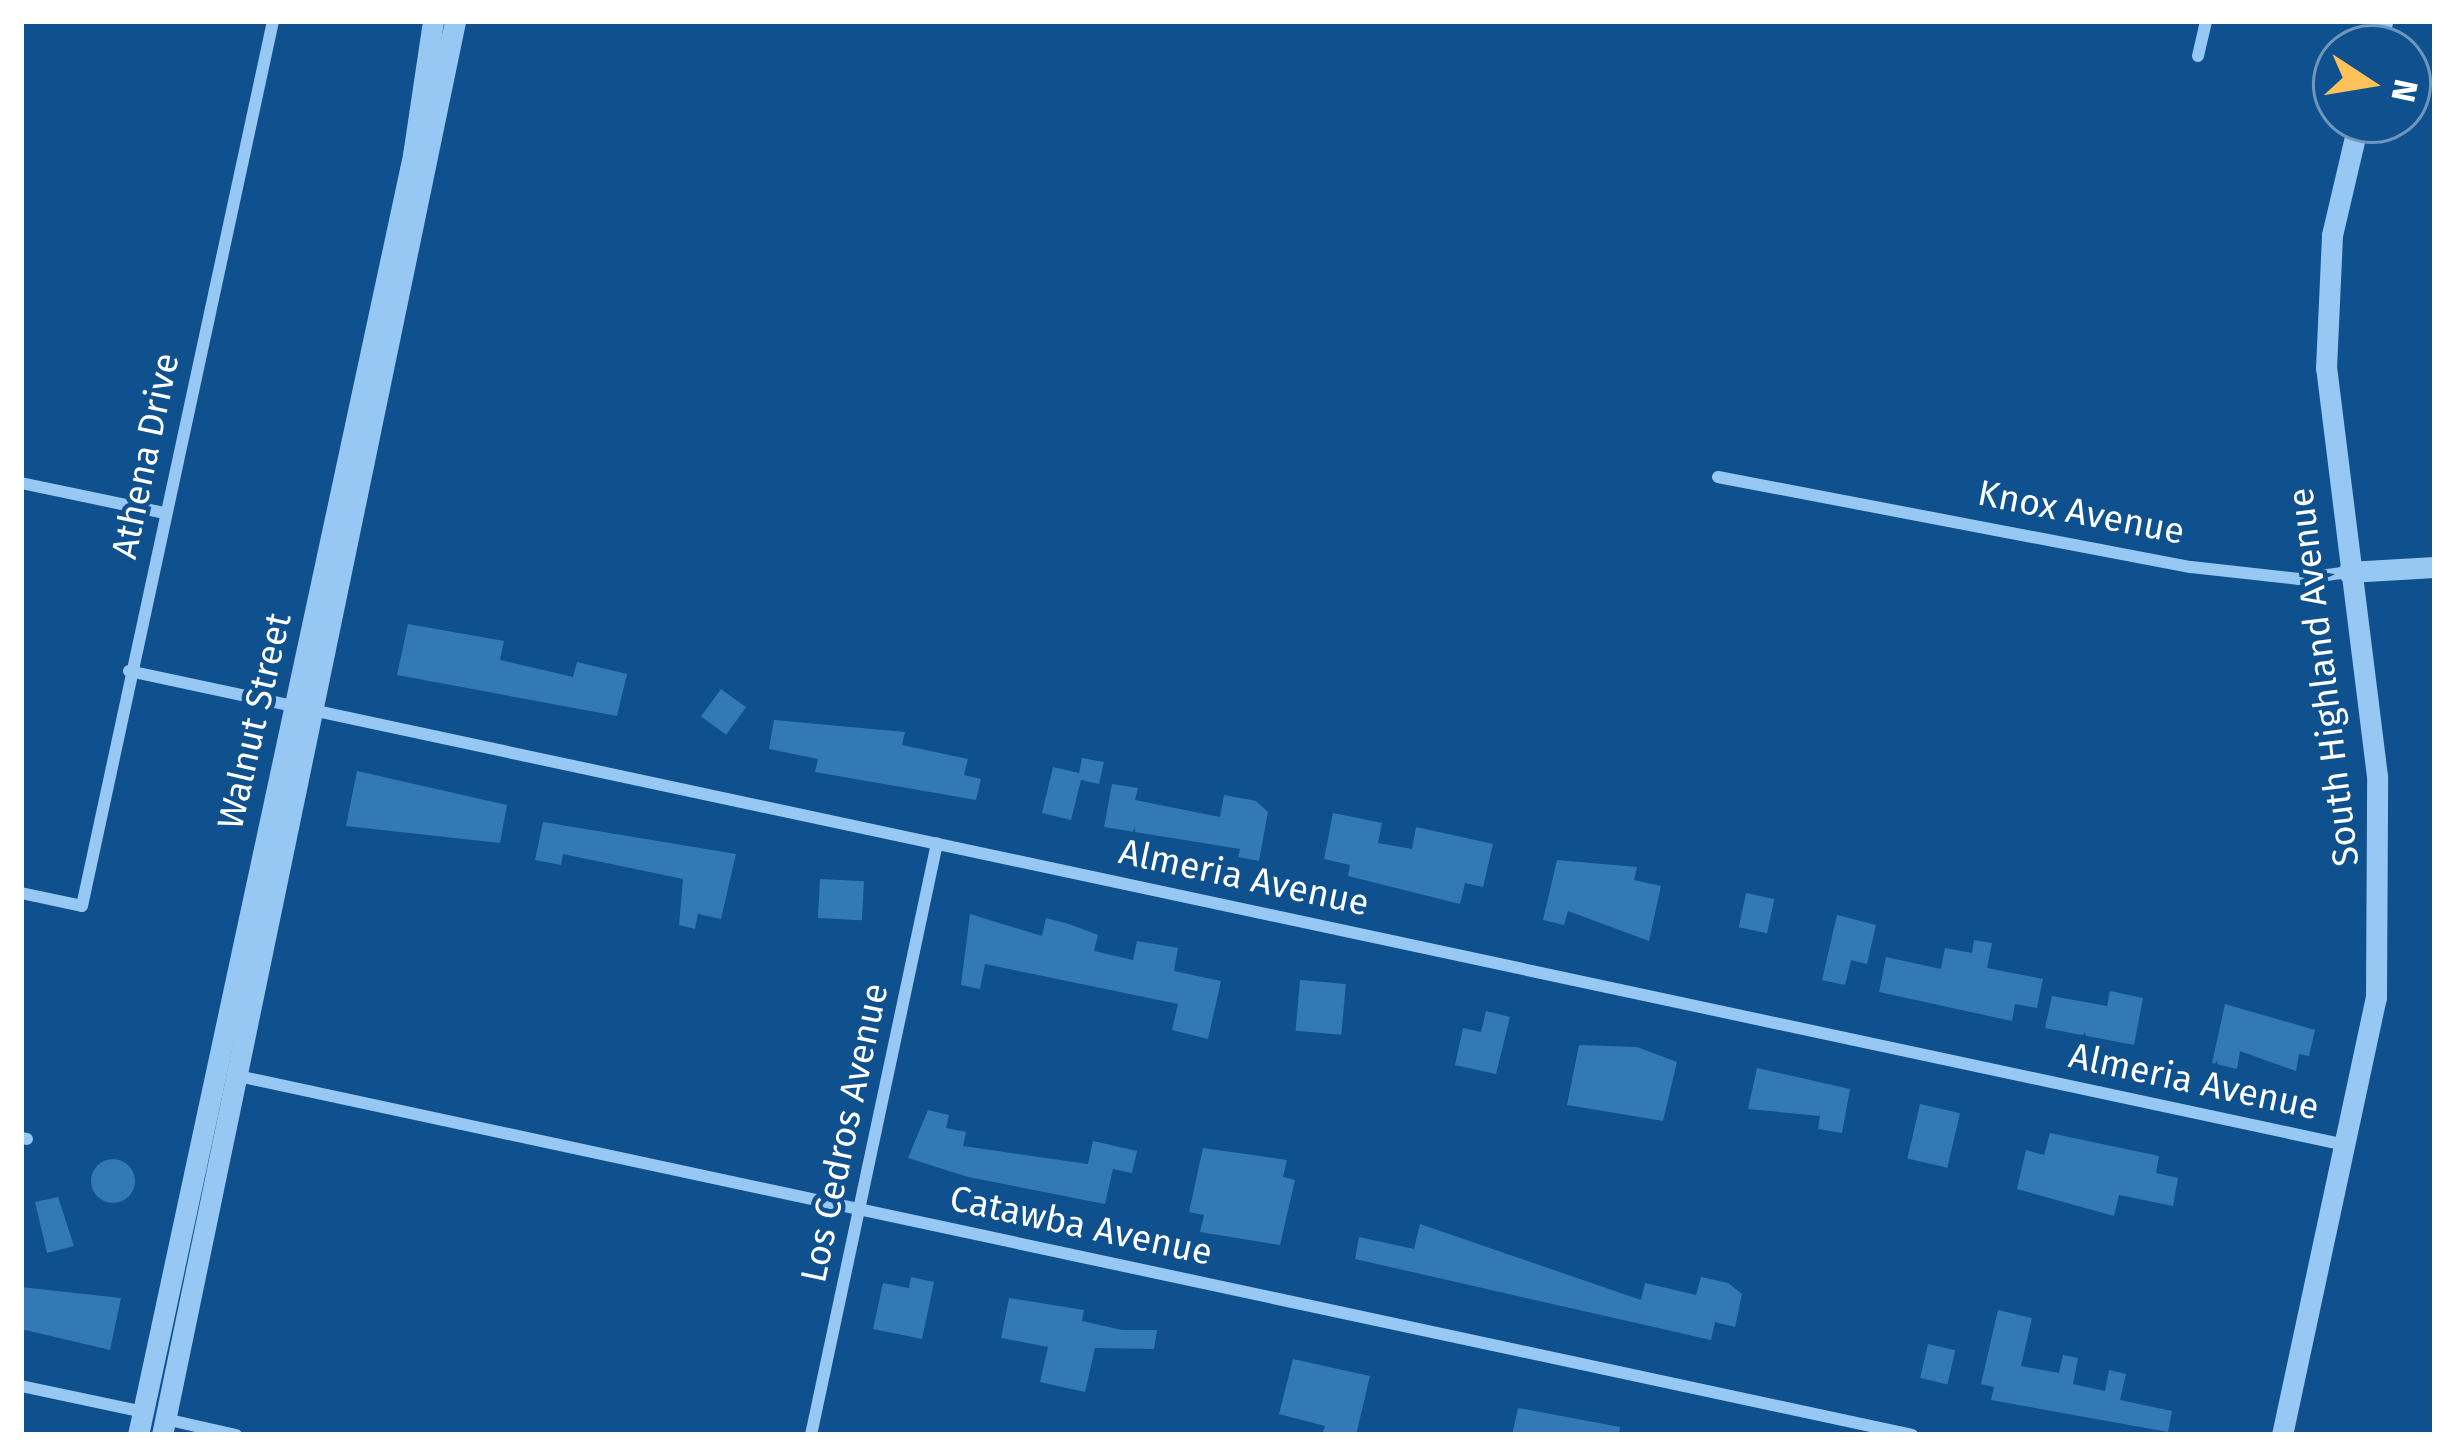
<!DOCTYPE html>
<style>
body{margin:0}
#map{position:relative;width:2456px;height:1456px;overflow:hidden;background:#0f518e;font-family:"Fira Sans",sans-serif}
div>[style]{position:absolute}
.building>*{inset:0;background:#3379b6;transform-origin:0 0}
.round{border-radius:50%}
.minor>*{height:12px;margin:-6px;padding:0 6px;transform-origin:6px;border-radius:6px;background:#97c8f3}
.tertiary>*{height:21px;margin:-10.5px;padding:0 10.5px;transform-origin:10.5px;border-radius:10.5px;background:#97c8f3}
span{translate:-50% -50%;white-space:nowrap;text-align:center;line-height:1.15;-webkit-text-stroke:9px #0f518e;paint-order:stroke}
.street-label{font-size:36px;color:#fff}
.frame{position:absolute;inset:0;border:24px solid #fff;pointer-events:none}
.north{position:absolute;left:2312px;top:24px;width:120px;height:120px;box-sizing:border-box;background:#0f518e;border:3px solid #6f97bb;border-radius:50%;rotate:102deg;font-size:33px;font-weight:700;line-height:48px;text-align:center;color:#fff}
.north::after{content:'';display:block;margin:auto;width:42px;height:54px;background:#ffc159;clip-path:polygon(50% 0,100% 100%,50% 72%,0 100%)}
</style>
<div id="map">
<div class="building">
<i style="clip-path:polygon(408px 624px,504px 641px,500px 660px,573px 677px,577px 662px,627px 674px,617px 716px,397px 675px)"></i>
<i style="left:721px;top:689px;width:31px;height:34px;rotate:36deg"></i>
<i style="clip-path:polygon(774px 720px,905px 732px,902px 745px,968px 759px,964px 775px,981px 779px,976px 800px,815px 772px,818px 759px,769px 749px)"></i>
<i style="clip-path:polygon(1082px 758px,1104px 762px,1099px 784px,1081px 780px,1071px 820px,1042px 813px,1053px 767px,1079px 773px)"></i>
<i style="clip-path:polygon(357px 771px,507px 805px,500px 843px,346px 826px)"></i>
<i style="clip-path:polygon(1112px 784px,1138px 788px,1135px 800px,1220px 817px,1224px 795px,1256px 801px,1268px 812px,1259px 861px,1238px 857px,1240px 849px,1104px 827px)"></i>
<i style="clip-path:polygon(1333px 813px,1382px 823px,1378px 843px,1412px 849px,1416px 827px,1493px 844px,1483px 887px,1465px 883px,1460px 904px,1348px 876px,1350px 865px,1324px 859px)"></i>
<i style="clip-path:polygon(543px 822px,736px 854px,721px 919px,698px 914px,695px 929px,679px 925px,683px 879px,563px 854px,561px 865px,535px 860px)"></i>
<i style="clip-path:polygon(1557px 860px,1637px 867px,1634px 880px,1661px 886px,1649px 941px,1568px 911px,1564px 925px,1543px 920px)"></i>
<i style="left:820px;top:879px;width:44px;height:39px;rotate:3deg"></i>
<i style="left:1746px;top:893px;width:29px;height:35px;rotate:12deg"></i>
<i style="clip-path:polygon(970px 914px,1042px 936px,1046px 918px,1069px 924px,1098px 935px,1094px 951px,1133px 960px,1137px 941px,1178px 948px,1174px 971px,1221px 981px,1208px 1039px,1172px 1030px,1178px 1004px,985px 964px,980px 989px,961px 985px)"></i>
<i style="clip-path:polygon(1837px 915px,1876px 925px,1867px 964px,1851px 960px,1845px 985px,1822px 980px)"></i>
<i style="clip-path:polygon(1974px 940px,1992px 943px,1987px 968px,2043px 979px,2037px 1008px,2015px 1004px,2012px 1021px,1879px 992px,1886px 957px,1941px 969px,1945px 948px,1972px 953px)"></i>
<i style="left:1300px;top:980px;width:46px;height:51px;rotate:5deg"></i>
<i style="clip-path:polygon(2110px 991px,2143px 998px,2134px 1045px,2045px 1028px,2052px 996px,2107px 1006px)"></i>
<i style="clip-path:polygon(2225px 1004px,2315px 1030px,2309px 1056px,2299px 1054px,2296px 1071px,2240px 1051px,2237px 1069px,2212px 1063px)"></i>
<i style="clip-path:polygon(1486px 1011px,1510px 1017px,1496px 1074px,1455px 1065px,1463px 1028px,1481px 1032px)"></i>
<i style="clip-path:polygon(1579px 1045px,1637px 1047px,1677px 1062px,1663px 1121px,1567px 1105px)"></i>
<i style="clip-path:polygon(1757px 1068px,1850px 1089px,1842px 1133px,1818px 1129px,1820px 1116px,1748px 1109px)"></i>
<i style="left:1920px;top:1104px;width:41px;height:56px;rotate:13deg"></i>
<i style="clip-path:polygon(928px 1110px,949px 1115px,946px 1128px,966px 1132px,963px 1146px,1088px 1164px,1093px 1141px,1137px 1151px,1132px 1173px,1113px 1169px,1105px 1204px,968px 1177px,908px 1158px)"></i>
<i style="clip-path:polygon(2050px 1133px,2159px 1156px,2156px 1173px,2178px 1178px,2173px 1206px,2119px 1195px,2114px 1216px,2017px 1189px,2026px 1150px,2044px 1155px)"></i>
<i style="clip-path:polygon(1203px 1148px,1287px 1160px,1283px 1177px,1295px 1180px,1280px 1245px,1200px 1232px,1204px 1215px,1189px 1212px)"></i>
<i class="round" style="left:91px;top:1159px;width:44px;height:44px"></i>
<i style="clip-path:polygon(58px 1197px,74px 1246px,47px 1253px,35px 1202px)"></i>
<i style="clip-path:polygon(1420px 1224px,1641px 1300px,1645px 1283px,1696px 1295px,1701px 1277px,1728px 1283px,1742px 1294px,1735px 1327px,1715px 1322px,1711px 1340px,1355px 1259px,1359px 1237px,1414px 1249px)"></i>
<i style="clip-path:polygon(911px 1277px,934px 1282px,922px 1339px,873px 1329px,883px 1283px,909px 1288px)"></i>
<i style="clip-path:polygon(21px 1287px,121px 1298px,110px 1350px,21px 1329px)"></i>
<i style="clip-path:polygon(1009px 1298px,1084px 1310px,1082px 1321px,1122px 1330px,1157px 1330px,1154px 1349px,1095px 1348px,1085px 1392px,1040px 1382px,1048px 1347px,1001px 1338px)"></i>
<i style="clip-path:polygon(1998px 1310px,2032px 1318px,2021px 1366px,2059px 1373px,2063px 1355px,2078px 1358px,2073px 1384px,2105px 1391px,2109px 1370px,2126px 1374px,2120px 1400px,2172px 1411px,2168px 1432px,1991px 1400px,1994px 1387px,1981px 1384px)"></i>
<i style="left:1928px;top:1344px;width:28px;height:35px;rotate:13deg"></i>
<i style="clip-path:polygon(1293px 1359px,1370px 1376px,1356px 1435px,1322px 1435px,1325px 1426px,1279px 1414px)"></i>
<i style="clip-path:polygon(1518px 1408px,1620px 1427px,1619px 1435px,1512px 1435px)"></i>
</div>
<div class="minor">
<i style="left:2198px;top:56px;width:36px;rotate:-77deg"></i>
<i style="left:1718px;top:477px;width:481px;rotate:10.8deg"></i>
<i style="left:2191px;top:567px;width:109px;rotate:6.3deg"></i>
<i style="left:2299px;top:579px;width:49px;rotate:-8.1deg"></i>
<i style="left:21px;top:483px;width:146px;rotate:11.8deg"></i>
<i style="left:129px;top:671px;width:2267px;rotate:12.07deg"></i>
<i style="left:21px;top:893px;width:62px;rotate:12deg"></i>
<i style="left:82px;top:906px;width:905px;rotate:-77.82deg"></i>
<i style="left:238px;top:1076px;width:1712px;rotate:12.1deg"></i>
<i style="left:21px;top:1138px;width:6px;rotate:9deg"></i>
<i style="left:21px;top:1386px;width:125px;rotate:12deg"></i>
<i style="left:165px;top:1419px;width:73px;rotate:12.7deg"></i>
<i style="left:811px;top:1435px;width:605px;rotate:-77.98deg"></i>
</div>
<div class="tertiary">
<i style="left:2376px;top:48px;width:28px;rotate:-77deg"></i>
<i style="left:2348px;top:572px;width:87px;rotate:-3.3deg"></i>
<i style="left:138px;top:1435px;width:1309px;rotate:-77.87deg"></i>
<i style="left:413px;top:155px;width:135px;rotate:-81.5deg"></i>
<i style="left:162px;top:1435px;width:1444px;rotate:-78.29deg"></i>
<i style="left:2282px;top:1435px;width:447px;rotate:-77.9deg"></i>
<i style="left:2376px;top:998px;width:222px;rotate:-89.7deg"></i>
<i style="left:2377px;top:776px;width:411px;rotate:-97.1deg"></i>
<i style="left:2326px;top:368px;width:133px;rotate:-87.4deg"></i>
<i style="left:2332px;top:235px;width:118px;rotate:-76.8deg"></i>
</div>
<div class="street-label">
<span style="left:146px;top:456px;rotate:-78deg">Athena Drive</span>
<span style="left:2081px;top:513px;rotate:11deg">Knox Avenue</span>
<span style="left:2324px;top:677px;rotate:-97deg">South Highland Avenue</span>
<span style="left:255px;top:721px;rotate:-77deg">Walnut Street</span>
<span style="left:1244px;top:878px;rotate:12deg">Almeria Avenue</span>
<span style="left:2194px;top:1082px;rotate:12deg">Almeria Avenue</span>
<span style="left:845px;top:1133px;rotate:-78deg">Los Cedros Avenue</span>
<span style="left:1081px;top:1226px;rotate:12deg">Catawba Avenue</span>
</div>
<div class="frame"></div>
<div class="north">N</div>
</div>
